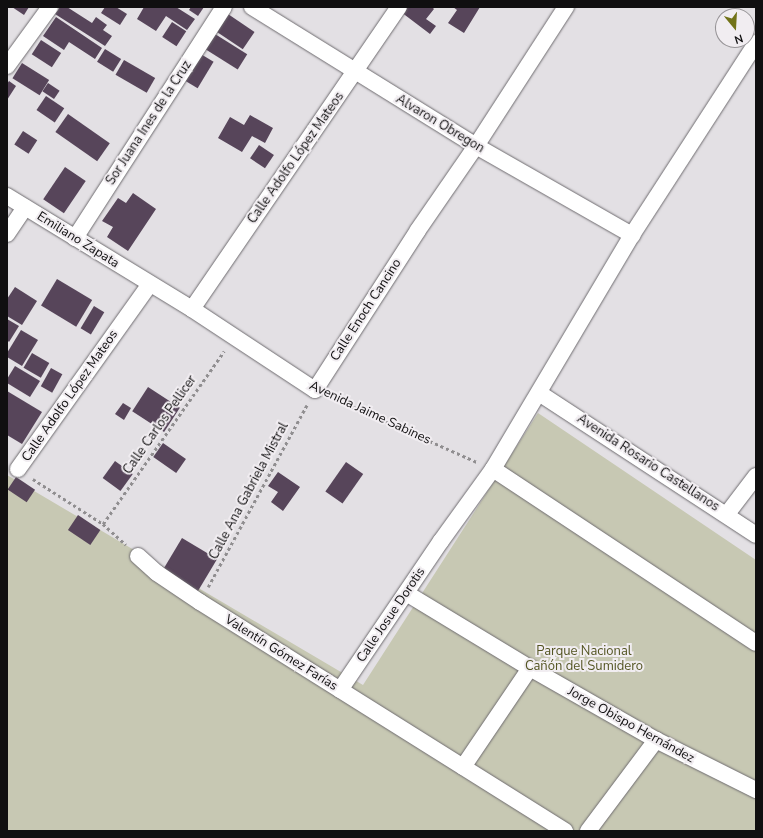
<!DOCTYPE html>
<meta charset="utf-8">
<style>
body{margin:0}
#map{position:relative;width:763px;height:838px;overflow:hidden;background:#e3e0e4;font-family:"Nunito Sans",sans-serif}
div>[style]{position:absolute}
.green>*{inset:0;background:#c7c8b3}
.building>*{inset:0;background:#57455a;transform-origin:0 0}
.path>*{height:2.5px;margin-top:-1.25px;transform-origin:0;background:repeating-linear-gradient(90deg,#908e90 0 3px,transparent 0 6px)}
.roads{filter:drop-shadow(0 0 1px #6e6b6f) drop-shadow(0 0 1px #6e6b6f)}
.street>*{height:16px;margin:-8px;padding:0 8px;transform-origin:8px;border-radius:8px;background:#fff}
span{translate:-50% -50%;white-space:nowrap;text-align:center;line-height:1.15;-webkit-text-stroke:4px #f1edf1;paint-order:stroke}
.street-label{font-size:13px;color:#100f10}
.park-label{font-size:13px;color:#545523}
.frame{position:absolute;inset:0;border:8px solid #100f10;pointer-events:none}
.north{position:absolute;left:715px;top:8px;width:40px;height:40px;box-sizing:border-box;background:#f1edf1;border:1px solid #979497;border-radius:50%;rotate:162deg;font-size:11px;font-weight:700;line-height:16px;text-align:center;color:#100f10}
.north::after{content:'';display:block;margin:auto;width:14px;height:18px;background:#727318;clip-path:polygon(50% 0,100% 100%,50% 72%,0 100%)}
</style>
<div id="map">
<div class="green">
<i style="clip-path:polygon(538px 413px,756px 560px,756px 831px,7px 831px,7px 475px,363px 685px)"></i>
</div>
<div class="building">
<i style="clip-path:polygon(12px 7px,29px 7px,24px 15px)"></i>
<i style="clip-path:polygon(60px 7px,67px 7px,92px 23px,96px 17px,107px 25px,103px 30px,112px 36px,105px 46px,55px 14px)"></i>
<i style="clip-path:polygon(105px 7px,116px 7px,127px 14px,120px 25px,101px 13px)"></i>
<i style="clip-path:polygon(144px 7px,176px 7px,195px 19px,187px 30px,166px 16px,156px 31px,137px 19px)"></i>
<i style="clip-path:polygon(191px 7px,204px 7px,198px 16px,189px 10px)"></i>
<i style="clip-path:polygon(404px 7px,432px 7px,434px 9px,426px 19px,436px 26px,430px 34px,401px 12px)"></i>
<i style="clip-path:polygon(453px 7px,480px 7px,464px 33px,448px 23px,457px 10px)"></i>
<i style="left:228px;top:14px;width:32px;height:21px;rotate:34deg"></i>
<i style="clip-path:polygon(56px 17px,102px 48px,95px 59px,69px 42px,64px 50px,43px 36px)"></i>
<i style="left:172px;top:22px;width:17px;height:18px;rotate:33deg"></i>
<i style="left:215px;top:34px;width:38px;height:18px;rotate:32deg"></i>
<i style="left:41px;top:40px;width:24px;height:17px;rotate:33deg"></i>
<i style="left:105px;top:49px;width:19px;height:15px;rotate:32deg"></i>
<i style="left:199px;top:53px;width:17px;height:31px;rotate:31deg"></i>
<i style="left:124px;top:60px;width:36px;height:17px;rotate:30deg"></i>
<i style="left:22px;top:63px;width:32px;height:18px;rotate:32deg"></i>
<i style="clip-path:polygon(9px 81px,16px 86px,7px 100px,7px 84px)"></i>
<i style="left:48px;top:83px;width:14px;height:10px;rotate:34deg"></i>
<i style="left:46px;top:96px;width:22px;height:17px;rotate:34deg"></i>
<i style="left:68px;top:114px;width:51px;height:22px;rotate:35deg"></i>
<i style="clip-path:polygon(250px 115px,273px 128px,265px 143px,252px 136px,242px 152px,218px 138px,230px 117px,244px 125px)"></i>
<i style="left:23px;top:131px;width:17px;height:16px;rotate:33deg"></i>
<i style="left:259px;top:145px;width:18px;height:16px;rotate:34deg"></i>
<i style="left:65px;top:167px;width:25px;height:39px;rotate:34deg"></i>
<i style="clip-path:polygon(133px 193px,156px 209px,128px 251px,107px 237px,113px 227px,102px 221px,118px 198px,126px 203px)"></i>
<i style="left:57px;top:279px;width:41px;height:31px;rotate:31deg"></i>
<i style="clip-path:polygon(15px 287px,37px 301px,22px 325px,7px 316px,7px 299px)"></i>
<i style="left:94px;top:306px;width:12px;height:26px;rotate:31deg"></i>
<i style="clip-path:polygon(7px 319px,19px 326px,9px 342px,7px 340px)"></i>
<i style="clip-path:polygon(21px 330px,38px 340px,22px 366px,7px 357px,7px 353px)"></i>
<i style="left:32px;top:353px;width:20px;height:17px;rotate:30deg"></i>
<i style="clip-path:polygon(15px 366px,40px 381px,30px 397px,7px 383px,7px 379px)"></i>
<i style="left:51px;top:368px;width:13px;height:21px;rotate:29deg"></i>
<i style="left:148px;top:387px;width:38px;height:29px;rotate:33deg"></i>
<i style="clip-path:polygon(7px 391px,42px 412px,22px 444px,7px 435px)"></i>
<i style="clip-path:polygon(123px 403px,131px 408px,124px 420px,115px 414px)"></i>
<i style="left:163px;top:443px;width:28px;height:17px;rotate:35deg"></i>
<i style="left:115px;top:461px;width:22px;height:21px;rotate:36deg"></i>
<i style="left:346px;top:462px;width:21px;height:36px;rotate:35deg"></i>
<i style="clip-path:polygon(278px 472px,300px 487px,283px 511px,271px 502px,278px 492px,268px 486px)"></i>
<i style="left:16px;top:477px;width:23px;height:15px;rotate:34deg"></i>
<i style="left:78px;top:515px;width:27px;height:18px;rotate:34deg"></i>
<i style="left:182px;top:538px;width:41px;height:41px;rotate:31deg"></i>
</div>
<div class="path">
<i style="left:331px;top:397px;width:160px;rotate:24deg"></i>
<i style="left:33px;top:479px;width:83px;rotate:32.7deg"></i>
<i style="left:103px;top:524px;width:31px;rotate:42deg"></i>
<i style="left:103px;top:524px;width:211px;rotate:-55deg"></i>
<i style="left:208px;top:587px;width:207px;rotate:-61.5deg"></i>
</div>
<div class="roads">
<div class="street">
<i style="left:252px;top:7px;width:264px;rotate:31.8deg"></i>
<i style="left:476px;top:146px;width:180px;rotate:29.7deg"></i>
<i style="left:7px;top:66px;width:73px;rotate:-53.9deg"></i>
<i style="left:7px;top:196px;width:217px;rotate:31.4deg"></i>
<i style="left:192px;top:309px;width:147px;rotate:33.4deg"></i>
<i style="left:315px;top:390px;width:190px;rotate:-57.2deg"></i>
<i style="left:418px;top:230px;width:102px;rotate:-55.4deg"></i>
<i style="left:476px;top:146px;width:166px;rotate:-57.1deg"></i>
<i style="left:7px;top:234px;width:32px;rotate:-56deg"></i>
<i style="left:75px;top:238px;width:275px;rotate:-57.2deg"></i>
<i style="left:192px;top:309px;width:366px;rotate:-55.6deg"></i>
<i style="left:539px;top:393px;width:259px;rotate:33.2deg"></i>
<i style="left:18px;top:469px;width:227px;rotate:-54.5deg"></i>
<i style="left:493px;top:469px;width:315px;rotate:33.5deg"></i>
<i style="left:727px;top:514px;width:48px;rotate:-52.7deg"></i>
<i style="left:138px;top:556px;width:25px;rotate:42deg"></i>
<i style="left:157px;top:573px;width:52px;rotate:34deg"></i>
<i style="left:200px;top:602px;width:431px;rotate:32.1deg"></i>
<i style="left:406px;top:593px;width:145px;rotate:31.2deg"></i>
<i style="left:530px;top:668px;width:145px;rotate:29.7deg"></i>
<i style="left:656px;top:740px;width:112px;rotate:26.6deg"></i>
<i style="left:340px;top:690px;width:180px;rotate:-55.9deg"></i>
<i style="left:441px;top:541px;width:89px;rotate:-54.2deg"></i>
<i style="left:493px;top:469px;width:272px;rotate:-59.3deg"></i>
<i style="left:632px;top:235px;width:229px;rotate:-57.1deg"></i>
<i style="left:463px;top:767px;width:120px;rotate:-55.9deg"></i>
<i style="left:588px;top:831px;width:114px;rotate:-53.2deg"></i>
</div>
</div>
<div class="street-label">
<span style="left:149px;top:123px;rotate:-57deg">Sor Juana Ines de la Cruz</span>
<span style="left:440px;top:124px;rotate:31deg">Alvaron Obregon</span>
<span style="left:296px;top:158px;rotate:-55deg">Calle Adolfo López Mateos</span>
<span style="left:78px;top:240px;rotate:32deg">Emiliano Zapata</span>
<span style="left:366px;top:310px;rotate:-57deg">Calle Enoch Cancino</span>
<span style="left:70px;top:396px;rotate:-55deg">Calle Adolfo López Mateos</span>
<span style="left:370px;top:413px;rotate:25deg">Avenida Jaime Sabines</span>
<span style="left:160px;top:425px;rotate:-55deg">Calle Carlos Pellicer</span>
<span style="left:648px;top:463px;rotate:33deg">Avenida Rosario Castellanos</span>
<span style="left:249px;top:491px;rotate:-62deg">Calle Ana Gabriela Mistral</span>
<span style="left:391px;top:615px;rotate:-56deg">Calle Josue Dorotis</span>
<span style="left:281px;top:653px;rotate:32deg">Valentín Gómez Farías</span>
<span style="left:631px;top:725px;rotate:29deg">Jorge Obispo Hernández</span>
</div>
<div class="park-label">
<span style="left:584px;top:659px">Parque Nacional<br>Cañón del Sumidero</span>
</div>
<div class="frame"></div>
<div class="north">N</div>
</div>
